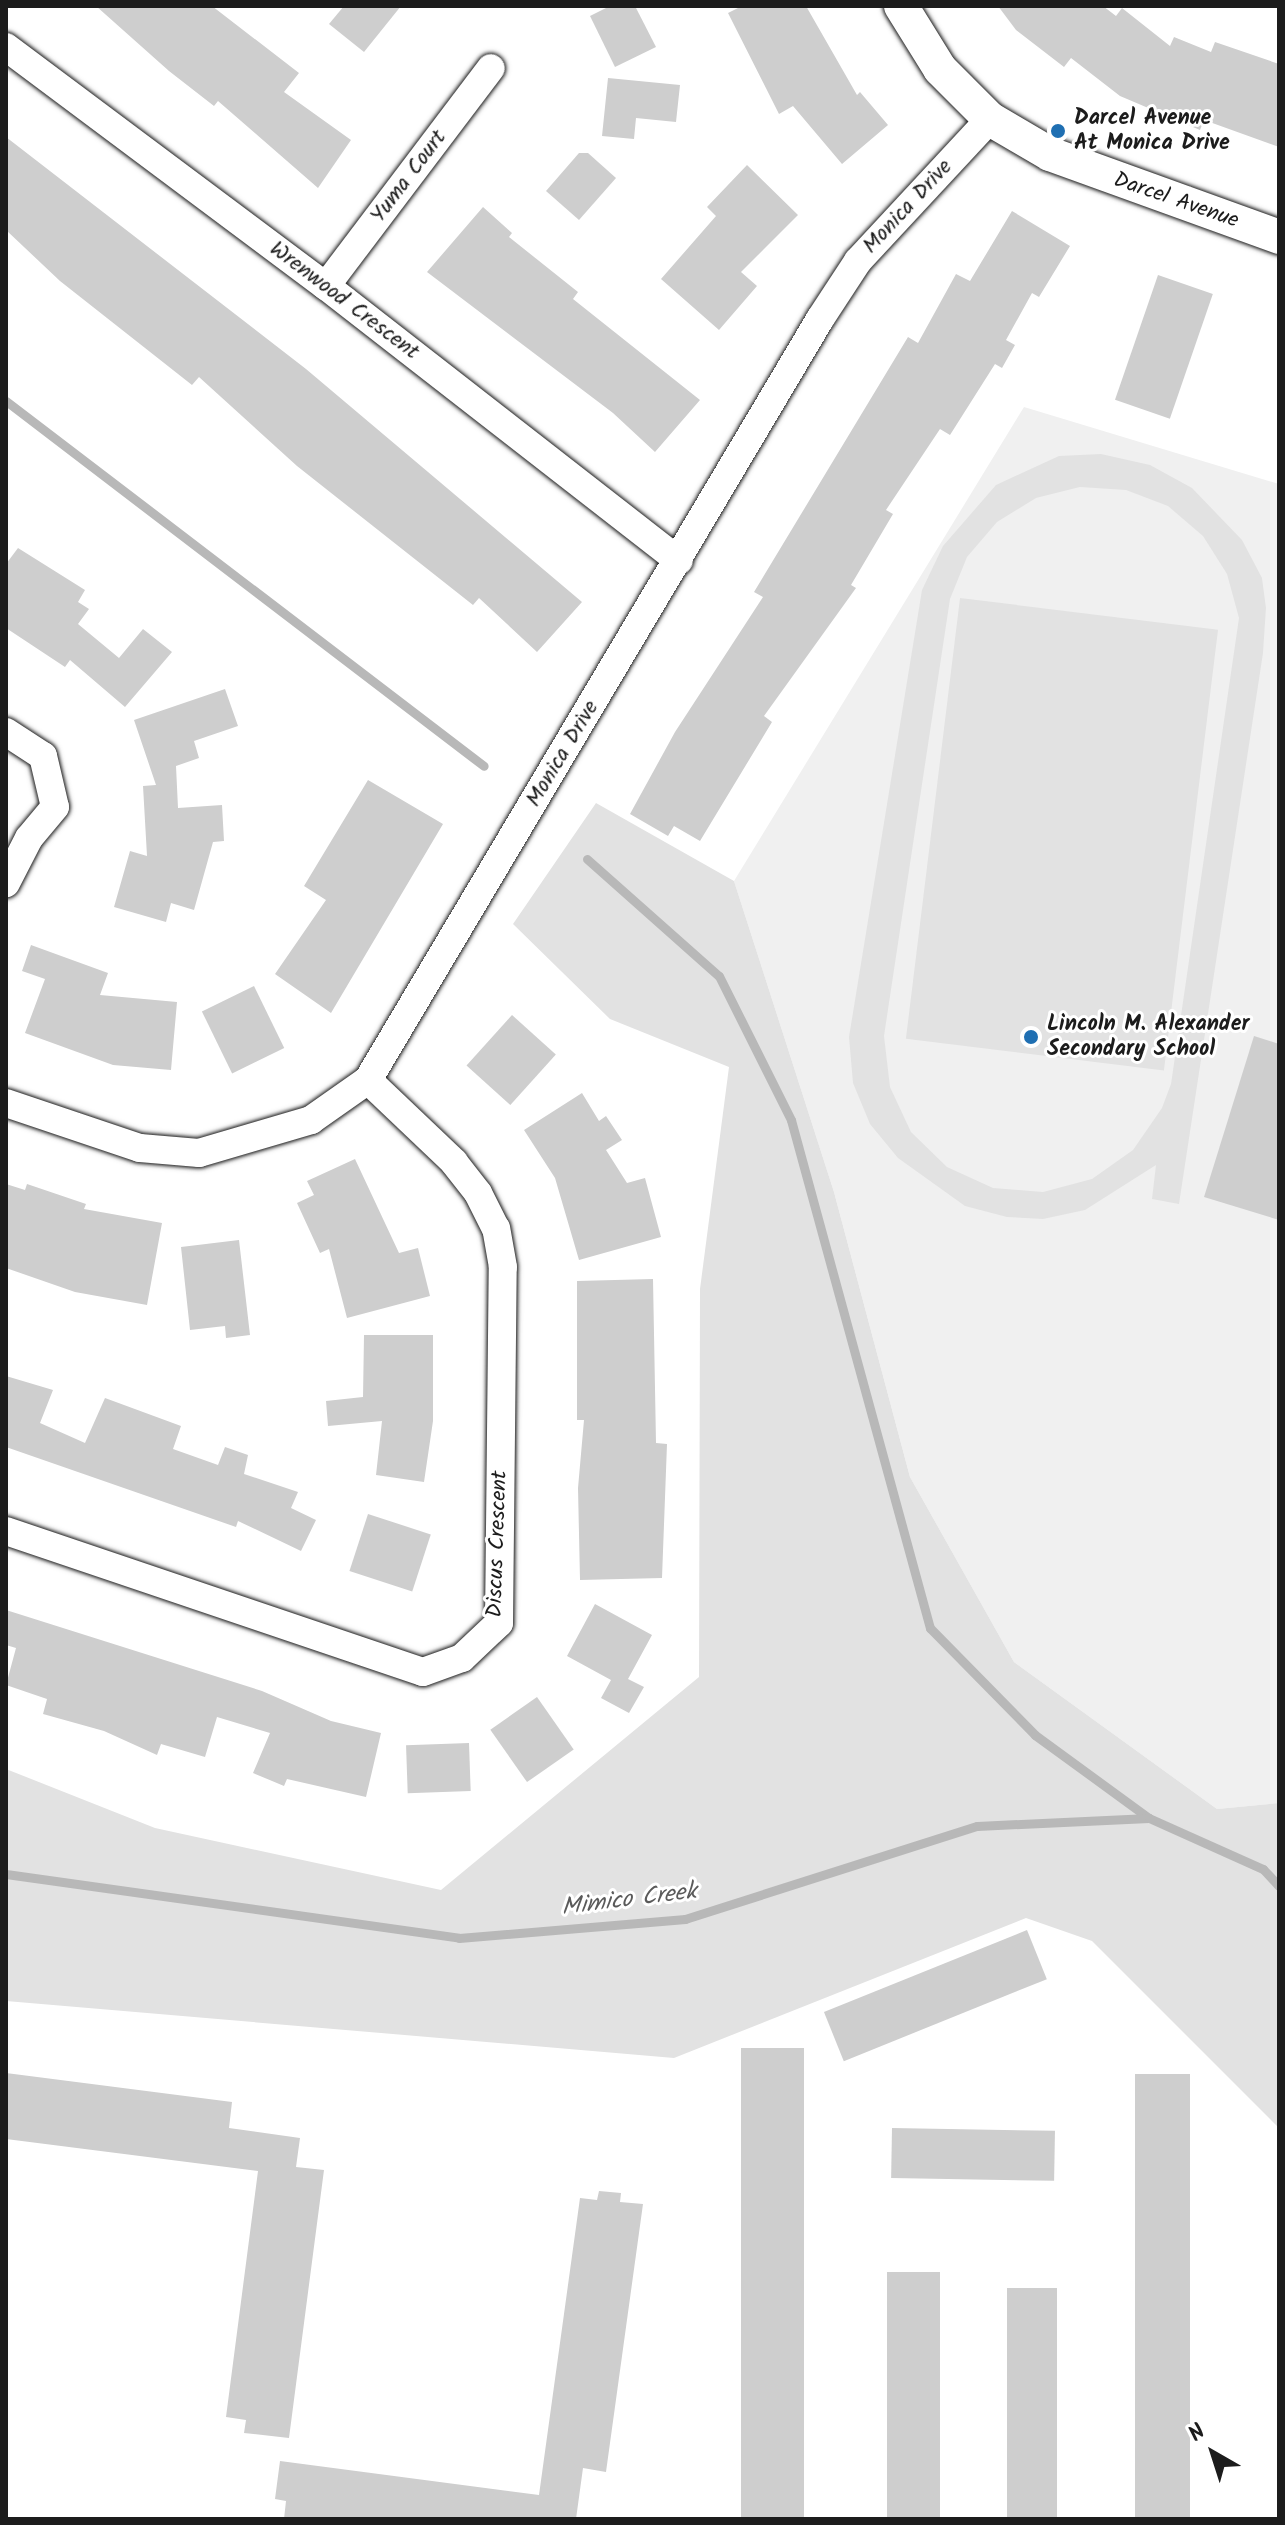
<!DOCTYPE html>
<style>
body{margin:0}
#map{position:relative;width:1285px;height:2525px;overflow:hidden;background:#fff;font-family:Kalam,sans-serif}
div>[style]{position:absolute}
.built>*{inset:0;background:#f0f0f0}
.green>*{inset:0;background:#e2e2e2;transform-origin:0 0}
.stream>*{height:9px;margin:-4.5px;padding:0 4.5px;transform-origin:4.5px;border-radius:4.5px;background:#b8b8b8}
.building>*{inset:0;background:#cecece;transform-origin:0 0}
.roads{filter:drop-shadow(0 0 2px #1c1c1c) drop-shadow(0 0 2px #1c1c1c)}
.minor>*{height:28px;margin:-14px;padding:0 14px;transform-origin:14px;border-radius:14px;background:#fff}
.tertiary>*{height:34px;margin:-17px;padding:0 17px;transform-origin:17px;border-radius:17px;background:#fff}
.dots>*{width:22px;height:22px;translate:-50% -50%;box-sizing:border-box;border:4px solid #fff;border-radius:50%}
span{translate:-50% -50%;white-space:nowrap;text-align:center;line-height:1.15;-webkit-text-stroke:6px #fff;paint-order:stroke}
.poi-label{font-size:22px;color:#1c1c1c;font-weight:700}
.left{translate:0 -50%;text-align:left}
.street-label{font-size:22px;color:#1c1c1c}
.water-label{font-size:24px;color:#5a5a5a;font-style:italic}
.frame{position:absolute;inset:0;border:8px solid #1c1c1c;pointer-events:none}
.north{position:absolute;left:1173px;top:2413px;width:80px;height:80px;-webkit-text-stroke:6px #fff;paint-order:stroke;rotate:321deg;font-size:22px;font-weight:700;line-height:32px;text-align:center;color:#1c1c1c}
.north::after{content:'';display:block;margin:auto;width:28px;height:36px;background:#1c1c1c;clip-path:polygon(50% 0,100% 100%,50% 72%,0 100%)}
</style>
<div id="map">
<div class="built">
<i style="clip-path:polygon(1024px 407px,1279px 484px,1279px 1803px,1217px 1809px,1014px 1662px,910px 1477px,834px 1192px,734px 881px)"></i>
</div>
<div class="green">
<i style="clip-path:polygon(evenodd,1101px 454px,1150px 465px,1192px 488px,1242px 540px,1262px 578px,1266px 608px,1263px 653px,1179px 1204px,1152px 1199px,1156px 1165px,1085px 1210px,1043px 1219px,1007px 1217px,965px 1206px,898px 1158px,870px 1124px,853px 1083px,849px 1037px,922px 590px,943px 546px,996px 485px,1059px 456px,1101px 454px,1080px 487px,1126px 490px,1168px 506px,1203px 536px,1227px 574px,1239px 618px,1171px 1084px,1162px 1108px,1133px 1150px,1092px 1179px,1043px 1192px,993px 1188px,947px 1167px,911px 1132px,890px 1087px,884px 1036px,950px 599px,967px 557px,997px 522px,1036px 498px,1080px 487px)"></i>
<i style="left:960px;top:598px;width:260px;height:444px;rotate:7deg"></i>
<i style="clip-path:polygon(596px 803px,734px 881px,834px 1192px,910px 1477px,1014px 1662px,1217px 1809px,1279px 1803px,1279px 2128px,1092px 1941px,1026px 1918px,674px 2058px,6px 2001px,6px 1769px,155px 1828px,441px 1890px,699px 1677px,700px 1289px,729px 1067px,610px 1019px,513px 924px)"></i>
</div>
<div class="stream">
<i style="left:6px;top:401px;width:601px;rotate:37.37deg"></i>
<i style="left:587px;top:859px;width:176px;rotate:41.6deg"></i>
<i style="left:719px;top:976px;width:161px;rotate:63.4deg"></i>
<i style="left:791px;top:1120px;width:527px;rotate:74.7deg"></i>
<i style="left:930px;top:1628px;width:150px;rotate:45.5deg"></i>
<i style="left:1035px;top:1735px;width:141px;rotate:36.1deg"></i>
<i style="left:6px;top:1874px;width:457px;rotate:8deg"></i>
<i style="left:459px;top:1938px;width:227px;rotate:-4.8deg"></i>
<i style="left:685px;top:1919px;width:306px;rotate:-17.7deg"></i>
<i style="left:977px;top:1826px;width:172px;rotate:-2.7deg"></i>
<i style="left:1149px;top:1818px;width:125px;rotate:24.1deg"></i>
<i style="left:1263px;top:1869px;width:23px;rotate:47deg"></i>
</div>
<div class="building">
<i style="clip-path:polygon(96px 6px,212px 6px,299px 73px,284px 92px,351px 140px,318px 188px,218px 101px,214px 106px,169px 71px)"></i>
<i style="clip-path:polygon(344px 6px,401px 6px,364px 52px,329px 24px)"></i>
<i style="clip-path:polygon(610px 6px,635px 6px,656px 47px,615px 67px,590px 16px)"></i>
<i style="clip-path:polygon(742px 6px,806px 6px,857px 95px,860px 92px,888px 125px,842px 164px,793px 106px,779px 114px,728px 13px)"></i>
<i style="clip-path:polygon(998px 6px,1103px 6px,1116px 16px,1122px 8px,1170px 46px,1174px 37px,1211px 52px,1215px 42px,1279px 64px,1279px 147px,1204px 120px,1200px 130px,1120px 96px,1071px 58px,1064px 67px,1016px 30px)"></i>
<i style="clip-path:polygon(608px 78px,680px 85px,676px 122px,636px 118px,634px 139px,602px 136px)"></i>
<i style="clip-path:polygon(6px 137px,306px 369px,582px 602px,537px 652px,479px 598px,473px 605px,297px 466px,199px 377px,192px 385px,60px 281px,6px 230px)"></i>
<i style="clip-path:polygon(579px 153px,588px 153px,616px 178px,579px 220px,546px 191px)"></i>
<i style="clip-path:polygon(747px 165px,798px 215px,741px 272px,757px 286px,719px 330px,661px 279px,716px 216px,707px 207px)"></i>
<i style="clip-path:polygon(483px 207px,512px 233px,509px 237px,578px 292px,573px 299px,700px 400px,655px 452px,613px 413px,427px 272px)"></i>
<i style="clip-path:polygon(1012px 211px,1070px 246px,1039px 297px,1032px 293px,1006px 340px,1015px 345px,1002px 368px,995px 364px,950px 435px,940px 429px,886px 510px,893px 514px,851px 585px,856px 588px,764px 716px,772px 722px,700px 841px,674px 826px,668px 836px,630px 814px,675px 732px,763px 597px,754px 592px,908px 337px,918px 343px,956px 274px,970px 281px)"></i>
<i style="left:1158px;top:275px;width:58px;height:132px;rotate:19deg"></i>
<i style="clip-path:polygon(18px 548px,85px 590px,78px 602px,89px 609px,78px 624px,119px 658px,143px 629px,172px 652px,125px 707px,70px 660px,65px 667px,6px 628px,6px 564px)"></i>
<i style="clip-path:polygon(225px 689px,238px 726px,194px 741px,199px 758px,176px 766px,178px 808px,222px 805px,224px 841px,213px 842px,194px 910px,171px 903px,166px 922px,114px 907px,130px 851px,147px 856px,143px 786px,156px 785px,134px 720px)"></i>
<i style="clip-path:polygon(368px 780px,443px 824px,331px 1013px,275px 974px,326px 900px,304px 886px)"></i>
<i style="clip-path:polygon(31px 945px,108px 973px,100px 995px,177px 1002px,171px 1070px,113px 1065px,25px 1033px,45px 979px,22px 971px)"></i>
<i style="left:254px;top:986px;width:69px;height:58px;rotate:64deg"></i>
<i style="left:512px;top:1015px;width:59px;height:68px;rotate:42deg"></i>
<i style="clip-path:polygon(1254px 1036px,1279px 1044px,1279px 1220px,1204px 1197px)"></i>
<i style="clip-path:polygon(582px 1093px,599px 1121px,606px 1116px,622px 1140px,606px 1150px,627px 1183px,645px 1178px,661px 1237px,579px 1260px,555px 1178px,524px 1130px)"></i>
<i style="clip-path:polygon(355px 1159px,399px 1253px,418px 1248px,430px 1296px,347px 1318px,329px 1249px,320px 1253px,297px 1203px,314px 1195px,307px 1181px)"></i>
<i style="clip-path:polygon(6px 1184px,25px 1190px,27px 1184px,86px 1204px,84px 1209px,162px 1223px,147px 1305px,75px 1292px,6px 1268px)"></i>
<i style="clip-path:polygon(239px 1240px,250px 1335px,226px 1338px,225px 1326px,190px 1330px,181px 1247px)"></i>
<i style="clip-path:polygon(653px 1279px,656px 1443px,667px 1444px,662px 1578px,580px 1580px,578px 1488px,584px 1420px,577px 1420px,577px 1281px)"></i>
<i style="clip-path:polygon(364px 1335px,433px 1335px,433px 1421px,424px 1482px,376px 1475px,382px 1421px,328px 1426px,326px 1401px,363px 1397px)"></i>
<i style="clip-path:polygon(6px 1376px,53px 1390px,40px 1423px,85px 1443px,105px 1398px,181px 1426px,173px 1449px,218px 1465px,225px 1447px,248px 1455px,244px 1474px,298px 1492px,291px 1508px,316px 1520px,301px 1551px,238px 1521px,236px 1527px,6px 1447px)"></i>
<i style="left:368px;top:1514px;width:66px;height:60px;rotate:18deg"></i>
<i style="clip-path:polygon(595px 1604px,652px 1635px,628px 1679px,644px 1687px,629px 1713px,601px 1698px,611px 1680px,567px 1656px)"></i>
<i style="clip-path:polygon(6px 1610px,262px 1691px,331px 1721px,381px 1733px,366px 1797px,287px 1779px,284px 1786px,253px 1773px,270px 1733px,217px 1717px,205px 1757px,161px 1744px,157px 1755px,104px 1731px,43px 1714px,47px 1699px,6px 1685px,16px 1648px,6px 1645px)"></i>
<i style="left:537px;top:1697px;width:64px;height:57px;rotate:55deg"></i>
<i style="left:469px;top:1743px;width:48px;height:63px;rotate:88deg"></i>
<i style="left:1027px;top:1930px;width:53px;height:219px;rotate:68deg"></i>
<i style="left:741px;top:2048px;width:63px;height:471px"></i>
<i style="clip-path:polygon(6px 2073px,232px 2102px,229px 2128px,300px 2138px,296px 2167px,324px 2170px,289px 2438px,244px 2433px,246px 2420px,226px 2417px,258px 2171px,6px 2139px)"></i>
<i style="left:1135px;top:2074px;width:55px;height:445px"></i>
<i style="left:892px;top:2128px;width:163px;height:50px;rotate:1deg"></i>
<i style="clip-path:polygon(599px 2191px,621px 2193px,620px 2202px,643px 2204px,606px 2472px,583px 2468px,576px 2519px,284px 2519px,286px 2501px,275px 2499px,280px 2461px,539px 2495px,580px 2198px,597px 2200px)"></i>
<i style="left:887px;top:2272px;width:53px;height:247px"></i>
<i style="left:1007px;top:2288px;width:50px;height:231px"></i>
</div>
<div class="roads">
<div class="minor">
<i style="left:6px;top:47px;width:399px;rotate:36.8deg"></i>
<i style="left:326px;top:286px;width:447px;rotate:37.9deg"></i>
<i style="left:326px;top:286px;width:273px;rotate:-52.9deg"></i>
<i style="left:6px;top:732px;width:44px;rotate:33deg"></i>
<i style="left:43px;top:756px;width:52px;rotate:76.8deg"></i>
<i style="left:55px;top:807px;width:40px;rotate:130deg"></i>
<i style="left:29px;top:838px;width:51px;rotate:117.1deg"></i>
<i style="left:6px;top:1103px;width:141px;rotate:18.6deg"></i>
<i style="left:140px;top:1148px;width:59px;rotate:4.8deg"></i>
<i style="left:199px;top:1153px;width:117px;rotate:-16.4deg"></i>
<i style="left:311px;top:1120px;width:70px;rotate:-35.1deg"></i>
<i style="left:368px;top:1080px;width:885px;rotate:-59.29deg"></i>
<i style="left:820px;top:319px;width:69px;rotate:-56.8deg"></i>
<i style="left:858px;top:261px;width:194px;rotate:-47.1deg"></i>
<i style="left:6px;top:1531px;width:440px;rotate:18.7deg"></i>
<i style="left:423px;top:1672px;width:41px;rotate:-19.7deg"></i>
<i style="left:462px;top:1658px;width:51px;rotate:-43.4deg"></i>
<i style="left:499px;top:1623px;width:356px;rotate:-89.4deg"></i>
<i style="left:503px;top:1267px;width:39px;rotate:-100deg"></i>
<i style="left:496px;top:1229px;width:40px;rotate:-116.6deg"></i>
<i style="left:478px;top:1193px;width:39px;rotate:-128deg"></i>
<i style="left:454px;top:1162px;width:119px;rotate:-136.4deg"></i>
</div>
<div class="tertiary">
<i style="left:901px;top:6px;width:74px;rotate:58.2deg"></i>
<i style="left:940px;top:69px;width:71px;rotate:45deg"></i>
<i style="left:990px;top:119px;width:69px;rotate:30.3deg"></i>
<i style="left:1050px;top:154px;width:244px;rotate:19.9deg"></i>
</div>
</div>
<div class="dots">
<i style="left:1058px;top:131px;background:#1f6fb2"></i>
<i style="left:1031px;top:1037px;background:#1f6fb2"></i>
</div>
<div class="poi-label">
<span class="left" style="left:1074px;top:131px">Darcel Avenue<br>At Monica Drive</span>
<span class="left" style="left:1047px;top:1037px">Lincoln M. Alexander<br>Secondary School</span>
</div>
<div class="street-label">
<span style="left:409px;top:177px;rotate:-53deg">Yuma Court</span>
<span style="left:1176px;top:201px;rotate:19deg">Darcel Avenue</span>
<span style="left:908px;top:207px;rotate:-47deg">Monica Drive</span>
<span style="left:344px;top:301px;rotate:37deg">Wrenwood Crescent</span>
<span style="left:563px;top:754px;rotate:-59deg">Monica Drive</span>
<span style="left:498px;top:1544px;rotate:-88deg">Discus Crescent</span>
</div>
<div class="water-label">
<span style="left:629px;top:1900px;rotate:-7deg">Mimico Creek</span>
</div>
<div class="frame"></div>
<div class="north">N</div>
</div>
